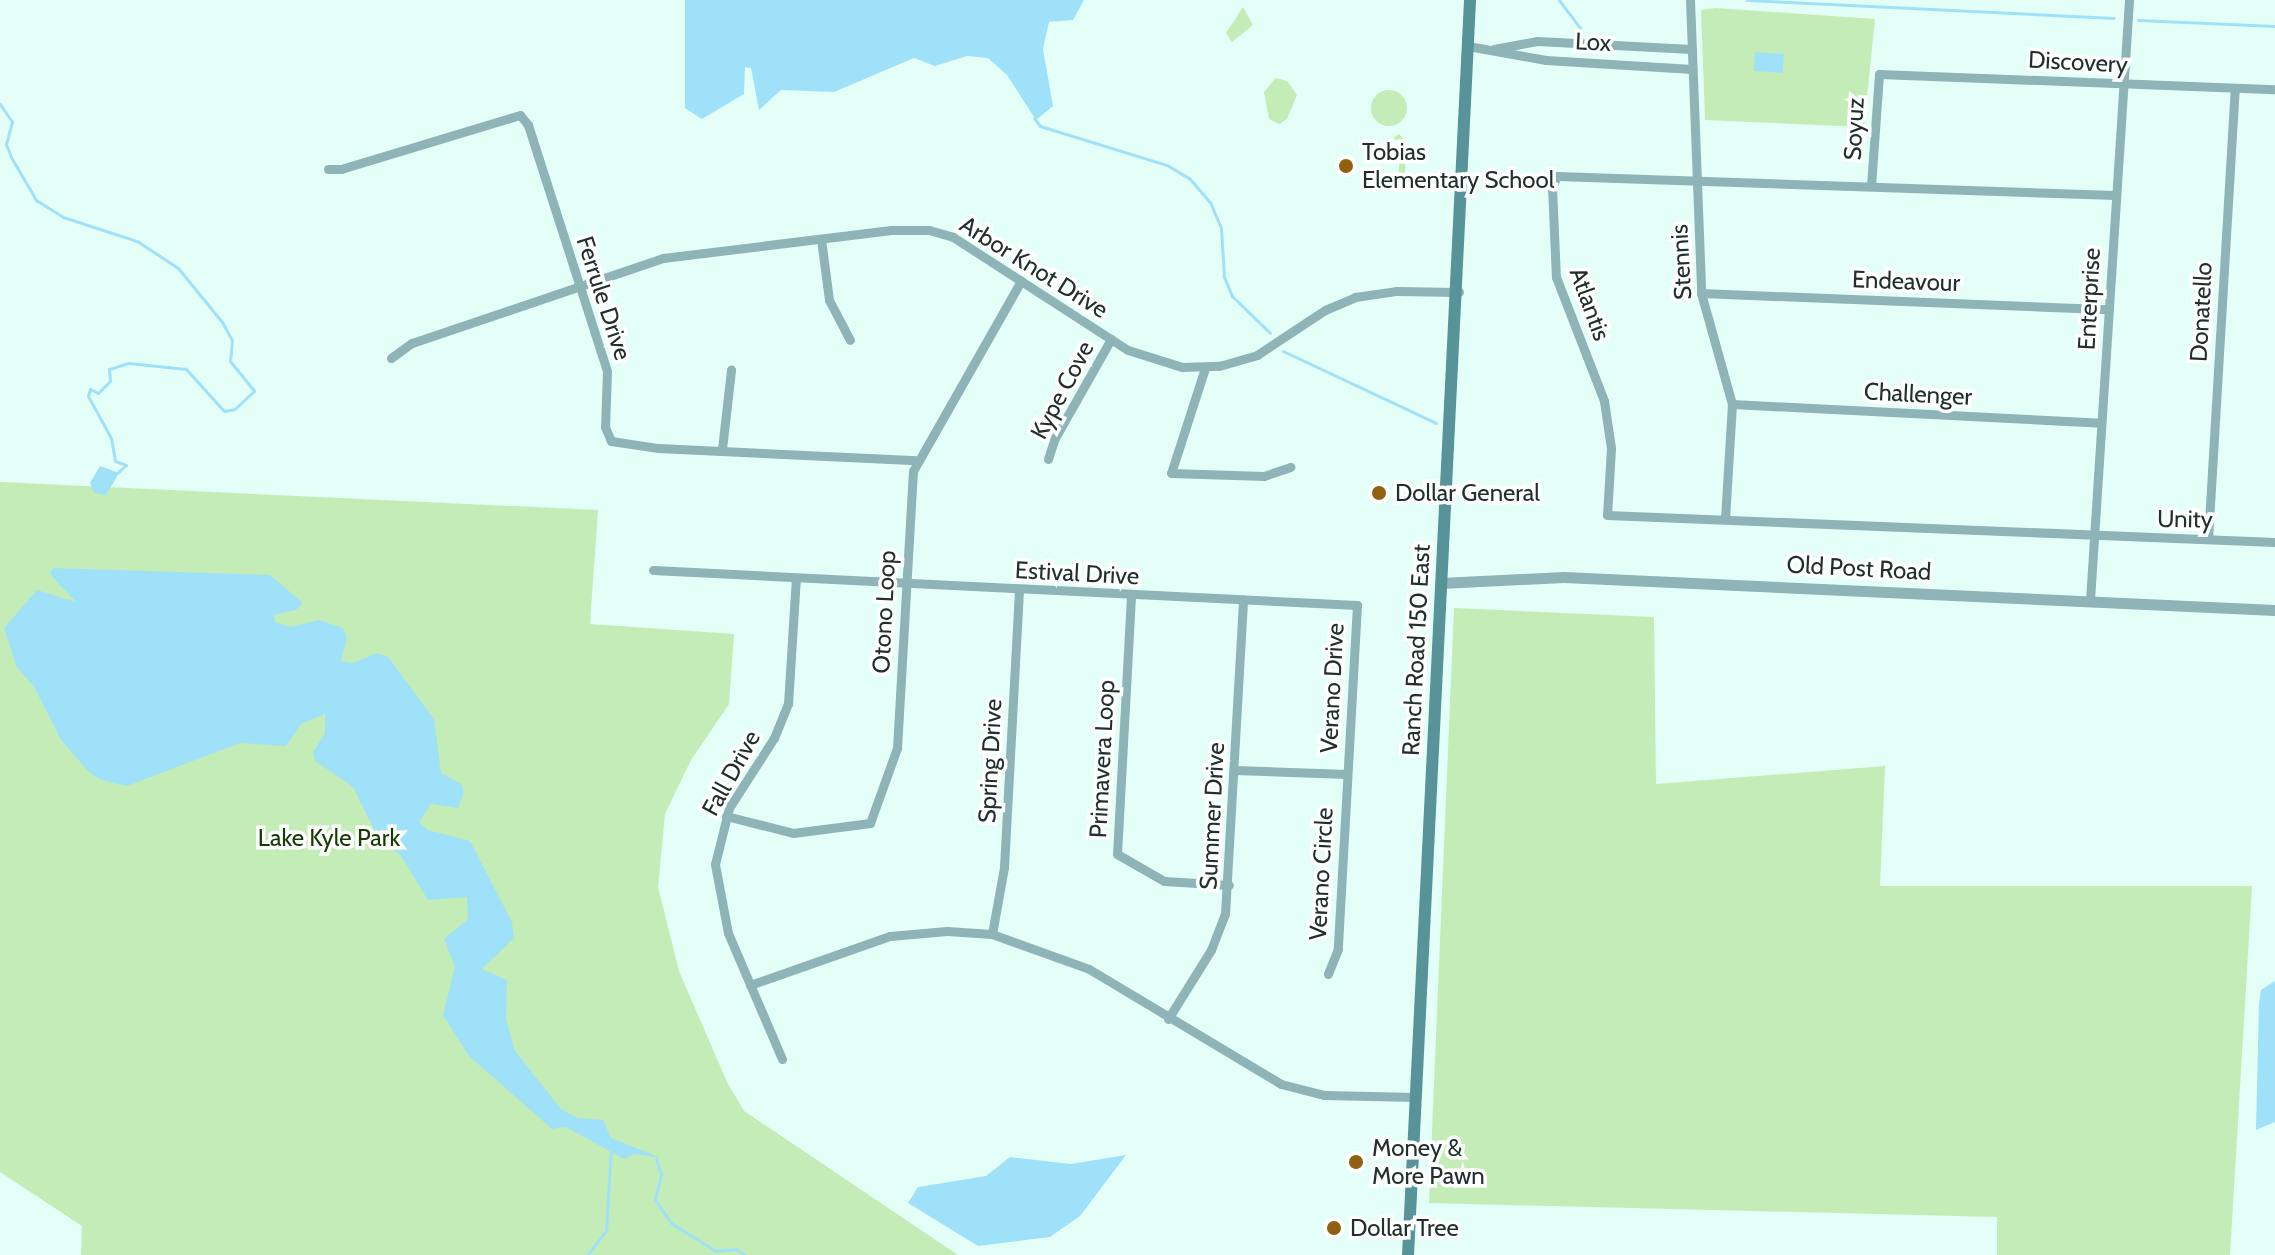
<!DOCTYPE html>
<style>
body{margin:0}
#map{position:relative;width:2275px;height:1255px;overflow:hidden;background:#e4fef8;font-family:Cabin,sans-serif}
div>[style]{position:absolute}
.green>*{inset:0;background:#c4ecb6}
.round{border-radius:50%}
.water>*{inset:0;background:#a0e1fa;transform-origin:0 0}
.stream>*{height:3px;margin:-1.5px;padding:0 1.5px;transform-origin:1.5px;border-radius:1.5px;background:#a0e1fa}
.minor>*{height:9px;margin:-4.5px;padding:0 4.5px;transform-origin:4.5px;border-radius:4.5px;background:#8eb4b7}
.tertiary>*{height:11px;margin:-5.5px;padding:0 5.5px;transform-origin:5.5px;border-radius:5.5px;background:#8eb4b7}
.secondary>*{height:12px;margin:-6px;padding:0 6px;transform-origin:6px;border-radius:6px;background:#579398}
.dots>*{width:22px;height:22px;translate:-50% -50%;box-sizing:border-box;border:4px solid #fff;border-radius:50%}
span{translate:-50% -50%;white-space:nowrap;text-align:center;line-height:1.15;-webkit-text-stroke:7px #fff;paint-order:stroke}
.street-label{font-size:24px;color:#20302d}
.poi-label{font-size:24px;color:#20302d}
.left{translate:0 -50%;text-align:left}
.park-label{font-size:24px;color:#143c00}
</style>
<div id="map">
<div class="green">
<i style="clip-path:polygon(1243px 7px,1253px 25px,1232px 42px,1226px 33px)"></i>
<i style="clip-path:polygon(1715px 8px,1875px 19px,1864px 127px,1705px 120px,1701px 10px)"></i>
<i style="clip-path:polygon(1276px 78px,1287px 81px,1297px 95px,1287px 119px,1279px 124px,1269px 119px,1264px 92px)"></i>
<i class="round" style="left:1371px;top:90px;width:36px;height:36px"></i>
<i style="clip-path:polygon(1399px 134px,1406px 142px,1405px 172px,1402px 183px,1393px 187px,1390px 182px,1398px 180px,1401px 143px,1393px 138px)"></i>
<i style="clip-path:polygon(0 482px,598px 510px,590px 624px,734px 634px,729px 704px,691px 760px,665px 814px,658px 887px,679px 971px,727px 1082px,744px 1111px,958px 1255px,81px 1255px,82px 1226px,0 1172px)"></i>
<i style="clip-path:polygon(1454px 608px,1654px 617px,1656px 784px,1885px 766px,1880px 886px,2252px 886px,2230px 1255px,1997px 1255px,1997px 1217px,1429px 1203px)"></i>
</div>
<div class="water">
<i style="clip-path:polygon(685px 0,1084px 0,1073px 20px,1049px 22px,1043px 49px,1053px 106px,1036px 120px,1007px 75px,988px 58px,967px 56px,935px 66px,914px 58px,834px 92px,781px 90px,759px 110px,751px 68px,745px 67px,744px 94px,702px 119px,685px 108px)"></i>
<i style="left:1755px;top:52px;width:29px;height:19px;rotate:4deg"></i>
<i style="clip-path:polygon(100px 466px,119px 473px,106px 495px,94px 493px,90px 483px)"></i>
<i style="clip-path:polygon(53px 568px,270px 575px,303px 603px,296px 610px,274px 615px,275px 622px,291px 627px,319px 620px,343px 628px,347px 638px,341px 661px,353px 663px,377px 653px,388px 657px,434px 719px,441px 773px,461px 784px,464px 792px,458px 808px,431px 804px,419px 822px,428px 830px,470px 841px,512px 922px,514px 938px,482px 969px,507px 980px,506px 1019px,515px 1051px,561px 1109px,577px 1118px,603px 1120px,611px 1138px,661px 1158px,634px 1154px,624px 1159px,566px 1127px,552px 1129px,469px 1056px,443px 1015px,455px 967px,444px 939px,468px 919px,467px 897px,428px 900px,401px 856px,378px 837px,353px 787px,315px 761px,313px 752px,325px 733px,325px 714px,301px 724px,286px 746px,240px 743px,127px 786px,101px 780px,88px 771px,61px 740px,33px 685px,17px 668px,4px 628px,37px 590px,76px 602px,50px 574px)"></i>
<i style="clip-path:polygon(2275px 981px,2275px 1122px,2256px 1130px,2259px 1004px,2261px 990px)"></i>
<i style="clip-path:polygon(1126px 1155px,1080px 1216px,1050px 1237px,978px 1246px,908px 1203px,918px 1187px,986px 1176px,1010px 1157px,1071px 1164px)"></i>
</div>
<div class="stream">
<i style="left:1559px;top:0;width:38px;rotate:53deg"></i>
<i style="left:1747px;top:0;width:367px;rotate:2.8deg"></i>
<i style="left:2138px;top:20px;width:137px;rotate:2.5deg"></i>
<i style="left:0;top:104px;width:22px;rotate:56deg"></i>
<i style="left:12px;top:122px;width:23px;rotate:105deg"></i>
<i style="left:6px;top:144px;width:14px;rotate:69deg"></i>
<i style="left:11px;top:157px;width:50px;rotate:59.8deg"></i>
<i style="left:36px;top:200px;width:32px;rotate:32deg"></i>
<i style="left:63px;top:217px;width:78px;rotate:18deg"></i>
<i style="left:137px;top:241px;width:49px;rotate:33.4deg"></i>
<i style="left:178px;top:268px;width:70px;rotate:50.8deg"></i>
<i style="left:222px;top:322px;width:21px;rotate:61deg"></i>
<i style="left:232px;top:340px;width:21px;rotate:95deg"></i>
<i style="left:230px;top:361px;width:38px;rotate:51deg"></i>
<i style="left:254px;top:391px;width:26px;rotate:137deg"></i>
<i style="left:235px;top:409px;width:11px;rotate:170deg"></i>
<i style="left:224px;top:411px;width:57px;rotate:-132.1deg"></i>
<i style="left:186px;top:369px;width:58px;rotate:-174.1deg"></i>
<i style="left:128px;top:363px;width:20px;rotate:162deg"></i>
<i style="left:109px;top:369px;width:12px;rotate:85deg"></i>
<i style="left:110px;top:381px;width:17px;rotate:135deg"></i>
<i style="left:98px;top:393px;width:9px;rotate:-153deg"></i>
<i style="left:90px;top:389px;width:7px;rotate:106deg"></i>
<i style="left:88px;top:396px;width:48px;rotate:61.3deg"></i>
<i style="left:111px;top:438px;width:23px;rotate:80deg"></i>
<i style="left:115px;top:461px;width:12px;rotate:20deg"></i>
<i style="left:126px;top:465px;width:12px;rotate:138deg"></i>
<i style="left:1034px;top:118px;width:10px;rotate:53deg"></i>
<i style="left:1040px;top:126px;width:133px;rotate:17.1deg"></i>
<i style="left:1167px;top:165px;width:26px;rotate:31deg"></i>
<i style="left:1189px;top:178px;width:32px;rotate:49deg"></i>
<i style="left:1210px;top:202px;width:28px;rotate:67deg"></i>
<i style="left:1221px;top:228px;width:49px;rotate:86.5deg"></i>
<i style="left:1224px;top:277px;width:21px;rotate:67deg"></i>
<i style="left:1232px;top:296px;width:53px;rotate:44.2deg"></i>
<i style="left:1283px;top:351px;width:169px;rotate:25.2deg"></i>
<i style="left:656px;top:1159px;width:16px;rotate:72deg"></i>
<i style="left:661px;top:1174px;width:27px;rotate:103deg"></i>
<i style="left:655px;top:1200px;width:28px;rotate:55deg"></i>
<i style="left:671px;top:1223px;width:53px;rotate:31.9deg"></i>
<i style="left:716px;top:1251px;width:20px;rotate:-6deg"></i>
<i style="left:736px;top:1249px;width:11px;rotate:34deg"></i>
<i style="left:587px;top:1255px;width:31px;rotate:-52deg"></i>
<i style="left:606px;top:1231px;width:85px;rotate:-86.6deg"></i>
</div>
<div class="minor">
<i style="left:1690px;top:0;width:293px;rotate:87.8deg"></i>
<i style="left:1701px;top:293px;width:115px;rotate:74.4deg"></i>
<i style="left:1732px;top:404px;width:114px;rotate:93.5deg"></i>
<i style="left:1468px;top:46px;width:79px;rotate:10.2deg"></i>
<i style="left:1546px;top:60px;width:146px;rotate:3.5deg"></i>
<i style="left:1494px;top:49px;width:44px;rotate:-10.5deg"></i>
<i style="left:1537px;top:41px;width:155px;rotate:3deg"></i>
<i style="left:328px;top:169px;width:13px"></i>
<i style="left:341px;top:169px;width:187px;rotate:-16.8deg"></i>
<i style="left:520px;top:115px;width:13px;rotate:51deg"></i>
<i style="left:528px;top:125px;width:258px;rotate:72.2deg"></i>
<i style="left:607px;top:371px;width:56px;rotate:92deg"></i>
<i style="left:605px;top:427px;width:15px;rotate:67deg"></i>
<i style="left:611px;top:441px;width:48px;rotate:8.5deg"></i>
<i style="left:658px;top:448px;width:259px;rotate:2.7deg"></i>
<i style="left:1871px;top:186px;width:112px;rotate:-85.9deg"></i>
<i style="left:1879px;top:74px;width:396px;rotate:2.2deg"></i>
<i style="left:2115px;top:195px;width:558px;rotate:-178.05deg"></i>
<i style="left:1557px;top:176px;width:12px;rotate:114deg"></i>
<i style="left:1552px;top:187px;width:90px;rotate:87.5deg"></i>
<i style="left:1556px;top:277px;width:133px;rotate:68.8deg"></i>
<i style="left:1604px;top:401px;width:48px;rotate:81.5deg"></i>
<i style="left:1611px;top:448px;width:67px;rotate:93.4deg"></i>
<i style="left:1607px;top:515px;width:669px;rotate:2.31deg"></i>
<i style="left:821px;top:239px;width:62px;rotate:82.5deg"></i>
<i style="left:829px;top:300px;width:45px;rotate:62.3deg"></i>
<i style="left:1701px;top:293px;width:407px;rotate:2.3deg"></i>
<i style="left:391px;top:358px;width:26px;rotate:-36deg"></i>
<i style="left:412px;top:343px;width:265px;rotate:-18.7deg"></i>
<i style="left:663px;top:258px;width:230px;rotate:-7deg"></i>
<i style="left:891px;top:230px;width:38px"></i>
<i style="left:929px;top:230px;width:25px;rotate:16deg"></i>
<i style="left:953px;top:237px;width:208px;rotate:32.9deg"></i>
<i style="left:1128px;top:350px;width:57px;rotate:17.5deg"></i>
<i style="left:1182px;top:367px;width:37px;rotate:-2deg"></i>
<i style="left:1219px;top:366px;width:40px;rotate:-16deg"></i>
<i style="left:1257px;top:355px;width:82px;rotate:-33.5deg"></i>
<i style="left:1325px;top:310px;width:33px;rotate:-23deg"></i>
<i style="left:1355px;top:297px;width:41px;rotate:-8.3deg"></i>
<i style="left:1396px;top:291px;width:63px;rotate:0.9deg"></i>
<i style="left:1205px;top:368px;width:110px;rotate:107.9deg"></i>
<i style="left:1171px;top:473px;width:93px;rotate:1.8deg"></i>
<i style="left:1264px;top:476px;width:28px;rotate:-19deg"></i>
<i style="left:1732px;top:404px;width:369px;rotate:2.9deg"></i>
<i style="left:722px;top:449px;width:80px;rotate:-83.5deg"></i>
<i style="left:1048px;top:459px;width:22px;rotate:-72deg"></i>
<i style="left:1055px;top:438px;width:114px;rotate:-60.5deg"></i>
<i style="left:2208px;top:539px;width:452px;rotate:-86.6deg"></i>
<i style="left:653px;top:570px;width:705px;rotate:2.85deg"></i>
<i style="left:1357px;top:605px;width:345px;rotate:93.2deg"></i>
<i style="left:1338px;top:949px;width:27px;rotate:112deg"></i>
<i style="left:1131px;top:596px;width:258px;rotate:93.1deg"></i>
<i style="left:1117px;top:854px;width:54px;rotate:29.9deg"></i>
<i style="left:1164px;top:881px;width:65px;rotate:3.5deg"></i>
<i style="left:2090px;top:600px;width:601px;rotate:-86.28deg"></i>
<i style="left:1235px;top:770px;width:112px;rotate:2deg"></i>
<i style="left:726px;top:816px;width:69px;rotate:14.2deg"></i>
<i style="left:793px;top:833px;width:78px;rotate:-7.4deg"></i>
<i style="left:870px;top:823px;width:80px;rotate:-70.2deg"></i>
<i style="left:897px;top:748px;width:277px;rotate:-86.7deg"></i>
<i style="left:913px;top:471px;width:219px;rotate:-60.4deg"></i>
<i style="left:992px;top:934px;width:68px;rotate:-79.8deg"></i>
<i style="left:1004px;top:867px;width:278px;rotate:-86.9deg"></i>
<i style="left:750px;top:985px;width:148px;rotate:-19.3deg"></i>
<i style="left:890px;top:936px;width:57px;rotate:-5deg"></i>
<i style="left:947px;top:931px;width:45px;rotate:3.8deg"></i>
<i style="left:992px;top:934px;width:103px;rotate:19.8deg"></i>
<i style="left:1089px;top:969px;width:224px;rotate:30.9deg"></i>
<i style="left:1281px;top:1084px;width:44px;rotate:14.3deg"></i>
<i style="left:1324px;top:1095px;width:92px;rotate:1.2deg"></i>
<i style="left:1168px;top:1019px;width:81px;rotate:-58.1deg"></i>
<i style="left:1211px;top:950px;width:39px;rotate:-69deg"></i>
<i style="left:1225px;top:914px;width:315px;rotate:-86.7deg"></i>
<i style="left:782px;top:1059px;width:137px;rotate:-113.2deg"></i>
<i style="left:728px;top:933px;width:70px;rotate:-100.7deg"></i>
<i style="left:715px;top:864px;width:58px;rotate:-76deg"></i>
<i style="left:729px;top:808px;width:83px;rotate:-57.3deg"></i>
<i style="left:774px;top:738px;width:37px;rotate:-68deg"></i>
<i style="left:788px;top:704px;width:126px;rotate:-86.4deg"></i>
</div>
<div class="tertiary">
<i style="left:1441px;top:583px;width:123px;rotate:-2.8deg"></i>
<i style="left:1564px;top:577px;width:712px;rotate:2.66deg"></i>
</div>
<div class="secondary">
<i style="left:1408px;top:1255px;width:1257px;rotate:-87.17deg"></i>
</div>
<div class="dots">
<i style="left:1346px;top:166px;background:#926011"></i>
<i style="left:1379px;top:493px;background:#926011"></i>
<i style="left:1356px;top:1162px;background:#926011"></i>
<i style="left:1334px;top:1228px;background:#926011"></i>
</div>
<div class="street-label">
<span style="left:1593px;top:42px;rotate:3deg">Lox</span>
<span style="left:2078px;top:62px;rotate:3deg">Discovery</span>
<span style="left:1854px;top:129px;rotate:-87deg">Soyuz</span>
<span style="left:1681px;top:262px;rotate:-93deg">Stennis</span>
<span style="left:1034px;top:267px;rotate:32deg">Arbor Knot Drive</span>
<span style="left:1906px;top:281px;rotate:2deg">Endeavour</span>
<span style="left:604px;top:298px;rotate:72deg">Ferrule Drive</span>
<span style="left:2089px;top:299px;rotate:-87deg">Enterprise</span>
<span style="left:1590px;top:304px;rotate:70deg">Atlantis</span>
<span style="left:2201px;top:312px;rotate:-87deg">Donatello</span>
<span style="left:1062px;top:390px;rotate:-62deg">Kype Cove</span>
<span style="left:1918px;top:394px;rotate:3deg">Challenger</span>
<span style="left:2185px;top:519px;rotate:1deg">Unity</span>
<span style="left:1859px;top:568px;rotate:3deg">Old Post Road</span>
<span style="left:1077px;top:573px;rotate:3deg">Estival Drive</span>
<span style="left:884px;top:612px;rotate:-87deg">Otono Loop</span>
<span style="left:1416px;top:650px;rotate:-87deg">Ranch Road 150 East</span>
<span style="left:1332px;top:688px;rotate:-87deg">Verano Drive</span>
<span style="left:1102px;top:759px;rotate:-87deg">Primavera Loop</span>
<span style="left:990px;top:761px;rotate:-87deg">Spring Drive</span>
<span style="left:731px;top:773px;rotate:-61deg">Fall Drive</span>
<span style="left:1212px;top:816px;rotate:-87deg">Summer Drive</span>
<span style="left:1321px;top:874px;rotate:-87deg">Verano Circle</span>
</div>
<div class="poi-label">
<span class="left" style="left:1362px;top:166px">Tobias<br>Elementary School</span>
<span class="left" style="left:1395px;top:493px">Dollar General</span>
<span class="left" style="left:1372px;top:1162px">Money &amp;<br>More Pawn</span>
<span class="left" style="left:1350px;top:1228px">Dollar Tree</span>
</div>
<div class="park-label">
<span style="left:329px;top:838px">Lake Kyle Park</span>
</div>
</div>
